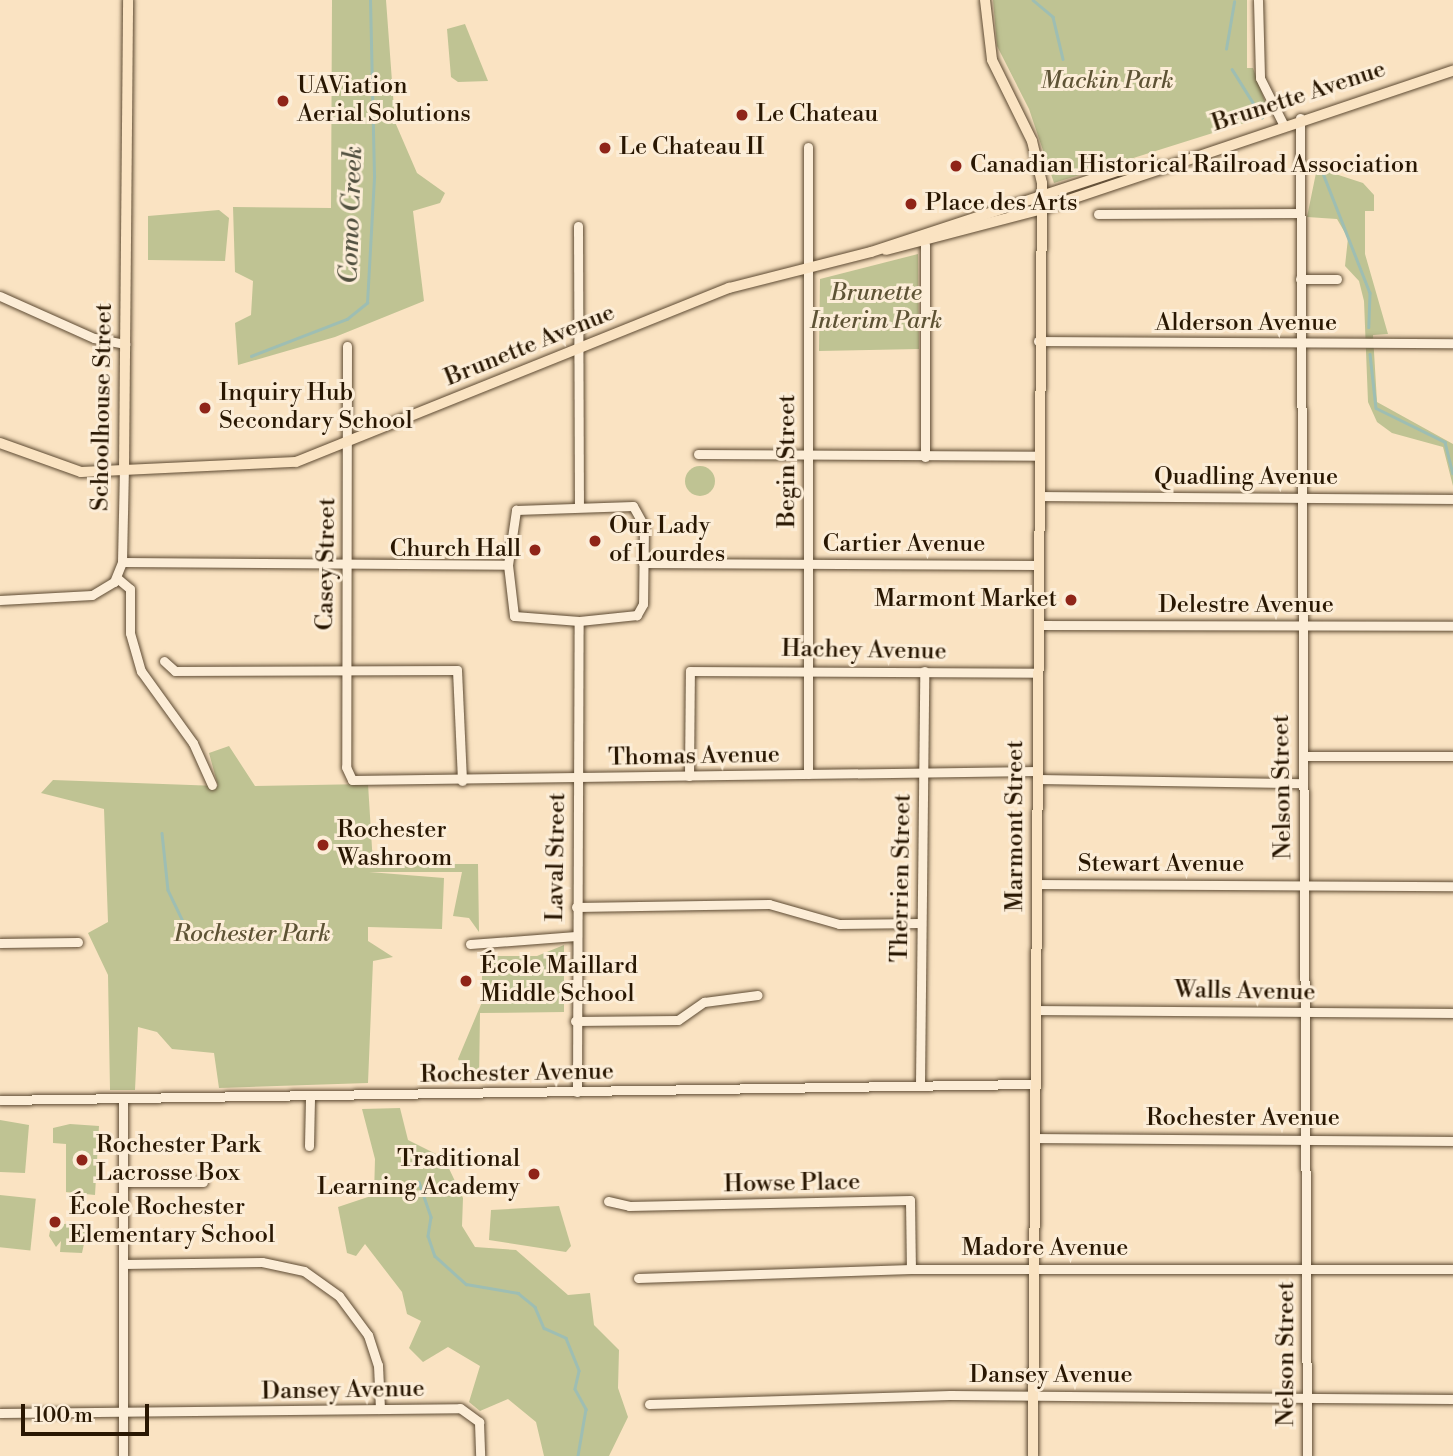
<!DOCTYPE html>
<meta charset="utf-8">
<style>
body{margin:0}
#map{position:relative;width:1453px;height:1456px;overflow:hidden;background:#fae3c2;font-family:"Libre Bodoni",serif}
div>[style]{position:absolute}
.green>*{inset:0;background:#bfc393;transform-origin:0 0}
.round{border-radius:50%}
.stream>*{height:2.5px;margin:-1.25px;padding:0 1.25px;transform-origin:1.25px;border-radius:1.25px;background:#9ebeb3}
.roads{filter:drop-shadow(0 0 2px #5d4a32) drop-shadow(0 0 2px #5d4a32)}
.minor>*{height:9px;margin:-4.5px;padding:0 4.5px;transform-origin:4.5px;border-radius:4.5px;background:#fcedd7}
.major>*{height:10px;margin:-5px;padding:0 5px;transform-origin:5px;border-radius:5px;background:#fae3c2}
.dots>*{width:19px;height:19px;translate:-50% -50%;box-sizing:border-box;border:4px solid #fcedd7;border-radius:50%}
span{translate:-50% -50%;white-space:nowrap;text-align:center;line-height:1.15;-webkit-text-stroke:6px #fcedd7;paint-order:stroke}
.park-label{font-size:24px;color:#5e5335;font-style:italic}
.poi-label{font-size:24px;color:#291702}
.left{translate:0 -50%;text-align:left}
.right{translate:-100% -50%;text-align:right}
.street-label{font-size:24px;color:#291702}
.water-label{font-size:26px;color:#525140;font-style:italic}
.scale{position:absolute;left:21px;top:1404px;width:128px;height:32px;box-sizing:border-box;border:4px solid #291702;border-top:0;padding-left:9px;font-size:21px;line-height:24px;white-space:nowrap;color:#291702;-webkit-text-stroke:5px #fcedd7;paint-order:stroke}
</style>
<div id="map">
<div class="green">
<i style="clip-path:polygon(332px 0,386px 0,395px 122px,417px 173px,445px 193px,440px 203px,413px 211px,424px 301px,335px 337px,238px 365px,235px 323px,251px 315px,253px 281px,235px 272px,233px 207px,331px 208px)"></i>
<i style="clip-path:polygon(993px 0,1247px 0,1247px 68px,1253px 68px,1270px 115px,1054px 183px,1029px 109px,997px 46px)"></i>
<i style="clip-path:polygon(465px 24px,488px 81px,458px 82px,451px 77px,447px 29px)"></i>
<i style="clip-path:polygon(1317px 168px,1363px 183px,1374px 195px,1374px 211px,1365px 211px,1365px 254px,1388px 334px,1373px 335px,1377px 402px,1453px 444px,1453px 486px,1443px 447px,1392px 433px,1377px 422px,1368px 402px,1364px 301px,1359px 281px,1345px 266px,1348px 238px,1337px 219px,1307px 217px)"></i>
<i style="clip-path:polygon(219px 210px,229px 218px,225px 261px,148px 260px,148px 216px)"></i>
<i style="clip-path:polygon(918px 254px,919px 349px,819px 351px,820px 279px)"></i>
<i class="round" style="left:685px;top:466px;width:30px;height:30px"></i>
<i style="clip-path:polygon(229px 746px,255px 786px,368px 784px,373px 864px,478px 864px,479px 932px,469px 918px,453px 916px,462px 872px,369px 872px,444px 878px,442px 929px,368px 927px,368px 941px,393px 957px,373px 961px,368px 1083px,219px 1088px,214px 1053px,172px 1049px,157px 1032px,138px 1027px,135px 1090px,110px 1090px,108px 975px,88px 933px,108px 922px,104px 809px,41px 793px,53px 780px,218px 786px,209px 753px)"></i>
<i style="clip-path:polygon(564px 945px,564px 1012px,480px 1013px,479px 1081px,470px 1081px,458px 1059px,482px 1002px,482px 956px,537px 956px)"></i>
<i style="clip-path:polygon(400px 1108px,408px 1140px,444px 1158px,463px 1198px,462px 1226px,475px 1247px,516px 1250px,568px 1295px,590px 1293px,594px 1325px,619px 1350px,618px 1388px,628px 1417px,609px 1456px,544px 1456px,536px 1422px,508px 1399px,480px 1411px,469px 1402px,480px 1366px,448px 1347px,423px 1362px,409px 1348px,421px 1321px,407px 1314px,402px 1292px,365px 1244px,356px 1256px,347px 1253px,338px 1207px,374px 1195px,375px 1159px,362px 1109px)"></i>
<i style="clip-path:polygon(0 1120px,29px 1125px,25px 1173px,0 1172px)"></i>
<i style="clip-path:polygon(70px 1124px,99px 1126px,95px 1195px,66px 1192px,66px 1144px,53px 1143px,53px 1128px)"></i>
<i style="left:0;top:1195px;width:36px;height:52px;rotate:6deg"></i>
<i style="clip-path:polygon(559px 1206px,571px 1246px,566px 1252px,489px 1240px,491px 1210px)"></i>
<i style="clip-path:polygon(78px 1222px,87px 1230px,82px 1253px,60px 1252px,61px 1241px,56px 1247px,49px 1236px,51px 1226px)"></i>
</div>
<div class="stream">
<i style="left:1033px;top:0;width:26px;rotate:40deg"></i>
<i style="left:1053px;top:17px;width:43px;rotate:76.6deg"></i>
<i style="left:1226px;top:49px;width:48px;rotate:-80.3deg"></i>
<i style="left:1232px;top:69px;width:57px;rotate:58deg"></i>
<i style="left:1312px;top:161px;width:11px;rotate:38deg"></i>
<i style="left:1321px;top:168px;width:134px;rotate:68.6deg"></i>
<i style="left:1370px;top:293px;width:34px;rotate:92deg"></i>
<i style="left:1370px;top:354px;width:54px;rotate:83.7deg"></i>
<i style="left:1376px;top:408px;width:77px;rotate:26.2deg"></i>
<i style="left:1445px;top:442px;width:32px;rotate:76deg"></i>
<i style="left:251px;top:356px;width:103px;rotate:-21.1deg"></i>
<i style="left:347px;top:319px;width:26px;rotate:-39deg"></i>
<i style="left:367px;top:303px;width:127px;rotate:-86.8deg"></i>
<i style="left:374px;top:176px;width:176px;rotate:-91.3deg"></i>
<i style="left:162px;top:833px;width:57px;rotate:84deg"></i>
<i style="left:168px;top:890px;width:53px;rotate:64.4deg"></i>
<i style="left:419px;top:1182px;width:37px;rotate:71deg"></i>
<i style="left:431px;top:1217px;width:19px;rotate:99deg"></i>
<i style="left:428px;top:1236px;width:21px;rotate:71deg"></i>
<i style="left:435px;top:1256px;width:42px;rotate:42.1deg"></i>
<i style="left:466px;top:1284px;width:53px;rotate:9.8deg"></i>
<i style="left:518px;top:1293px;width:22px;rotate:39deg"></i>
<i style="left:535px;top:1307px;width:23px;rotate:67deg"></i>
<i style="left:544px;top:1328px;width:24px;rotate:24deg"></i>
<i style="left:566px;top:1338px;width:35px;rotate:68deg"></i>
<i style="left:579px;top:1371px;width:18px;rotate:103deg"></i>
<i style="left:575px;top:1389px;width:23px;rotate:61deg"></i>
<i style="left:586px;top:1409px;width:48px;rotate:99.7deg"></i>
</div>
<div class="roads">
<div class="minor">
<i style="left:1258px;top:0;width:78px;rotate:88.5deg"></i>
<i style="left:1260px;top:78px;width:51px;rotate:63.4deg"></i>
<i style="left:1300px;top:118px;width:1338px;rotate:89.7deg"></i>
<i style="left:1098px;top:214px;width:200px;rotate:-0.3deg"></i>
<i style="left:578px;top:226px;width:280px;rotate:89.8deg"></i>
<i style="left:925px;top:245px;width:212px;rotate:90deg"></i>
<i style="left:1300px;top:279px;width:37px"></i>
<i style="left:0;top:296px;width:103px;rotate:24.1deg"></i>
<i style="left:94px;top:338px;width:32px;rotate:11deg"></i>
<i style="left:1038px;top:341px;width:415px;rotate:0.3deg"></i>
<i style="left:347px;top:346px;width:421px;rotate:90.1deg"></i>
<i style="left:346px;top:767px;width:14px;rotate:65deg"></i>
<i style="left:352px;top:780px;width:685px;rotate:-0.75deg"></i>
<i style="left:698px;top:454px;width:340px;rotate:0.3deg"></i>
<i style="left:1039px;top:496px;width:414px;rotate:0.4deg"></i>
<i style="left:633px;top:506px;width:23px;rotate:61deg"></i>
<i style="left:644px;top:526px;width:78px;rotate:90.7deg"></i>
<i style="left:643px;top:604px;width:13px;rotate:119deg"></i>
<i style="left:637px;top:615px;width:58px;rotate:174.1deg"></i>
<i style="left:579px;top:621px;width:65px;rotate:-175.6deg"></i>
<i style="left:514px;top:616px;width:51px;rotate:-96.7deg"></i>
<i style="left:508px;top:565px;width:56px;rotate:-81.7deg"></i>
<i style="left:516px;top:510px;width:117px;rotate:-2deg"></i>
<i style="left:122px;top:562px;width:386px;rotate:0.4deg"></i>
<i style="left:643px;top:563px;width:396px;rotate:0.3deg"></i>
<i style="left:117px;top:578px;width:17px;rotate:40deg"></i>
<i style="left:130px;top:589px;width:44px;rotate:90deg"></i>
<i style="left:130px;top:633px;width:40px;rotate:74deg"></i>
<i style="left:141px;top:671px;width:89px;rotate:54.2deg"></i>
<i style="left:193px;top:743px;width:46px;rotate:65.7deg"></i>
<i style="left:0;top:600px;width:92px;rotate:-3.1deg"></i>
<i style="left:92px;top:595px;width:26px;rotate:-31deg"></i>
<i style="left:114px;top:582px;width:22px;rotate:-68deg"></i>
<i style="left:122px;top:562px;width:92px;rotate:-88.8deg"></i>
<i style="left:1038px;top:625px;width:415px;rotate:0.1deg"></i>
<i style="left:164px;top:661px;width:15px;rotate:42deg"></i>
<i style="left:175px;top:671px;width:282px;rotate:-0.2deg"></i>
<i style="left:457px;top:670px;width:111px;rotate:87.4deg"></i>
<i style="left:1303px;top:756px;width:150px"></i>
<i style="left:808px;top:774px;width:627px;rotate:-90deg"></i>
<i style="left:689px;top:776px;width:105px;rotate:-89.5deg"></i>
<i style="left:690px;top:671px;width:348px;rotate:0.3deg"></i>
<i style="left:1038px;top:779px;width:265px;rotate:0.9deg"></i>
<i style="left:1036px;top:884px;width:417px;rotate:0.3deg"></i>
<i style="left:576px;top:907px;width:193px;rotate:-0.9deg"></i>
<i style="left:769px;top:904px;width:73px;rotate:15.9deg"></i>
<i style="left:839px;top:924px;width:81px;rotate:-0.7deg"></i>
<i style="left:0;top:943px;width:78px;rotate:-0.7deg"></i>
<i style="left:470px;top:944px;width:106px;rotate:-4.3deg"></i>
<i style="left:1036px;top:1010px;width:417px;rotate:0.4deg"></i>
<i style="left:575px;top:1021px;width:103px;rotate:-0.6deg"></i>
<i style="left:678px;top:1020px;width:32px;rotate:-35deg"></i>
<i style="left:704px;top:1002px;width:54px;rotate:-7.4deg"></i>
<i style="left:920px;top:1085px;width:414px;rotate:-89.4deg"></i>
<i style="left:577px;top:1092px;width:471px;rotate:-89.8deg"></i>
<i style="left:0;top:1100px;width:1035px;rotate:-0.89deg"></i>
<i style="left:123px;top:1101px;width:355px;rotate:90deg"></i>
<i style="left:1034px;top:1138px;width:419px;rotate:0.4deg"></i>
<i style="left:309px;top:1146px;width:49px;rotate:-88.8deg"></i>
<i style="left:123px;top:1182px;width:80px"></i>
<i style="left:608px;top:1201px;width:22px;rotate:13deg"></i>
<i style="left:629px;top:1206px;width:281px;rotate:-1.2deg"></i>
<i style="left:910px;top:1200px;width:69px;rotate:89.2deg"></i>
<i style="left:123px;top:1264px;width:139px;rotate:-0.8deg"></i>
<i style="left:262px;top:1262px;width:43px;rotate:12.1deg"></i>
<i style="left:304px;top:1271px;width:43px;rotate:35.5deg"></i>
<i style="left:339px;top:1296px;width:49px;rotate:53.4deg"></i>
<i style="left:368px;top:1335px;width:32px;rotate:72deg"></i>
<i style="left:378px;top:1365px;width:44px;rotate:87.4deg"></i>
<i style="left:638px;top:1278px;width:273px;rotate:-1.9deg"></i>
<i style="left:911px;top:1269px;width:542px"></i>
<i style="left:649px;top:1404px;width:301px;rotate:-1.7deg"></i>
<i style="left:950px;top:1395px;width:503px;rotate:0.46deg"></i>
<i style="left:0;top:1413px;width:460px;rotate:-0.6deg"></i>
<i style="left:460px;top:1408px;width:24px;rotate:36deg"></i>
<i style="left:479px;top:1422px;width:34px;rotate:88deg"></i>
</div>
<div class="major">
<i style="left:985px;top:0;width:60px;rotate:83.3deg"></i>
<i style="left:992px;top:60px;width:90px;rotate:63.7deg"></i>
<i style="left:1032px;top:141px;width:43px;rotate:76.6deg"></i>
<i style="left:1042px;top:183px;width:1273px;rotate:90.41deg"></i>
<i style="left:886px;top:250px;width:158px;rotate:-14.7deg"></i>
<i style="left:1039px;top:210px;width:437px;rotate:-18.6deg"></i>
<i style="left:0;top:443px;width:86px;rotate:19.7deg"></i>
<i style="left:81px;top:472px;width:215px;rotate:-2.7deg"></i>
<i style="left:296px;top:462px;width:467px;rotate:-21.9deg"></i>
<i style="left:729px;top:288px;width:146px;rotate:-14.2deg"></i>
<i style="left:871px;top:252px;width:260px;rotate:-18.2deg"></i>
<i style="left:1118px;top:171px;width:40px;rotate:-7.1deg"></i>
<i style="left:124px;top:470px;width:470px;rotate:-89.5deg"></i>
</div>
</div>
<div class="dots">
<i style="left:283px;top:101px;background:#8f2418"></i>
<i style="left:742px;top:115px;background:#8f2418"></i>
<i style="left:605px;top:148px;background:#8f2418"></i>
<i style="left:956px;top:166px;background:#8f2418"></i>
<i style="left:911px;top:204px;background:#8f2418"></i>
<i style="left:205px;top:408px;background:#8f2418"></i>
<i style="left:595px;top:541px;background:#8f2418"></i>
<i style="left:535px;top:550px;background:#8f2418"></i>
<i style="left:1071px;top:600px;background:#8f2418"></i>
<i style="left:323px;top:845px;background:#8f2418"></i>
<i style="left:466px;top:981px;background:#8f2418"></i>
<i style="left:82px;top:1160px;background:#8f2418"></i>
<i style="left:534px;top:1174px;background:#8f2418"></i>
<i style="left:55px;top:1222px;background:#8f2418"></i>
</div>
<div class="park-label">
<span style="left:1107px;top:82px">Mackin Park</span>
<span style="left:876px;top:308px">Brunette<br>Interim Park</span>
<span style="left:252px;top:935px">Rochester Park</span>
</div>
<div class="poi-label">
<span class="left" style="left:297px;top:101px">UAViation<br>Aerial Solutions</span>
<span class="left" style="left:756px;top:115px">Le Chateau</span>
<span class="left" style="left:619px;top:148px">Le Chateau II</span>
<span class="left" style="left:970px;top:166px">Canadian Historical Railroad Association</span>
<span class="left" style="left:925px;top:204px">Place des Arts</span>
<span class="left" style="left:219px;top:408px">Inquiry Hub<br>Secondary School</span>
<span class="left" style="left:609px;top:541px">Our Lady<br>of Lourdes</span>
<span class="right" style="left:521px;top:550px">Church Hall</span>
<span class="right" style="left:1057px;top:600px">Marmont Market</span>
<span class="left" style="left:337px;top:845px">Rochester<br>Washroom</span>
<span class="left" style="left:480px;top:981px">École Maillard<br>Middle School</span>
<span class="left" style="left:96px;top:1160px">Rochester Park<br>Lacrosse Box</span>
<span class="right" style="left:520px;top:1174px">Traditional<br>Learning Academy</span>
<span class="left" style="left:69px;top:1222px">École Rochester<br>Elementary School</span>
</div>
<div class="street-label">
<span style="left:1299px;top:97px;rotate:-18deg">Brunette Avenue</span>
<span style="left:1246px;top:324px">Alderson Avenue</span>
<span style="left:530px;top:346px;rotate:-22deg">Brunette Avenue</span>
<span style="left:103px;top:407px;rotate:-89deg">Schoolhouse Street</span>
<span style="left:788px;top:461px;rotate:-90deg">Begin Street</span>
<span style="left:1246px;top:478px">Quadling Avenue</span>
<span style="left:904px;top:545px">Cartier Avenue</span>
<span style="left:327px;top:564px;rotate:-89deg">Casey Street</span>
<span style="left:1246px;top:606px">Delestre Avenue</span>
<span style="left:864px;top:651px;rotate:1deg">Hachey Avenue</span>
<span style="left:694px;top:757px;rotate:-1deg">Thomas Avenue</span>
<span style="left:1283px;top:787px;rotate:-91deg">Nelson Street</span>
<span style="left:1016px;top:826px;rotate:-90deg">Marmont Street</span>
<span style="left:557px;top:857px;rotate:-89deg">Laval Street</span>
<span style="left:1161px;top:865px">Stewart Avenue</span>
<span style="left:902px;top:878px;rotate:-89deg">Therrien Street</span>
<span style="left:1245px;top:992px;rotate:1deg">Walls Avenue</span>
<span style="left:517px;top:1074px;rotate:-1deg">Rochester Avenue</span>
<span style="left:1243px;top:1119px">Rochester Avenue</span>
<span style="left:792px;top:1184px;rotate:-1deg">Howse Place</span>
<span style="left:1045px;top:1249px">Madore Avenue</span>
<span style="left:1287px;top:1354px;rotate:-90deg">Nelson Street</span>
<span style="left:1051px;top:1376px">Dansey Avenue</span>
<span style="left:343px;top:1391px;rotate:-1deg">Dansey Avenue</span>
</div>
<div class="water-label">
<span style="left:352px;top:215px;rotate:-88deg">Como Creek</span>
</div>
<div class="scale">100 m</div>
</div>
